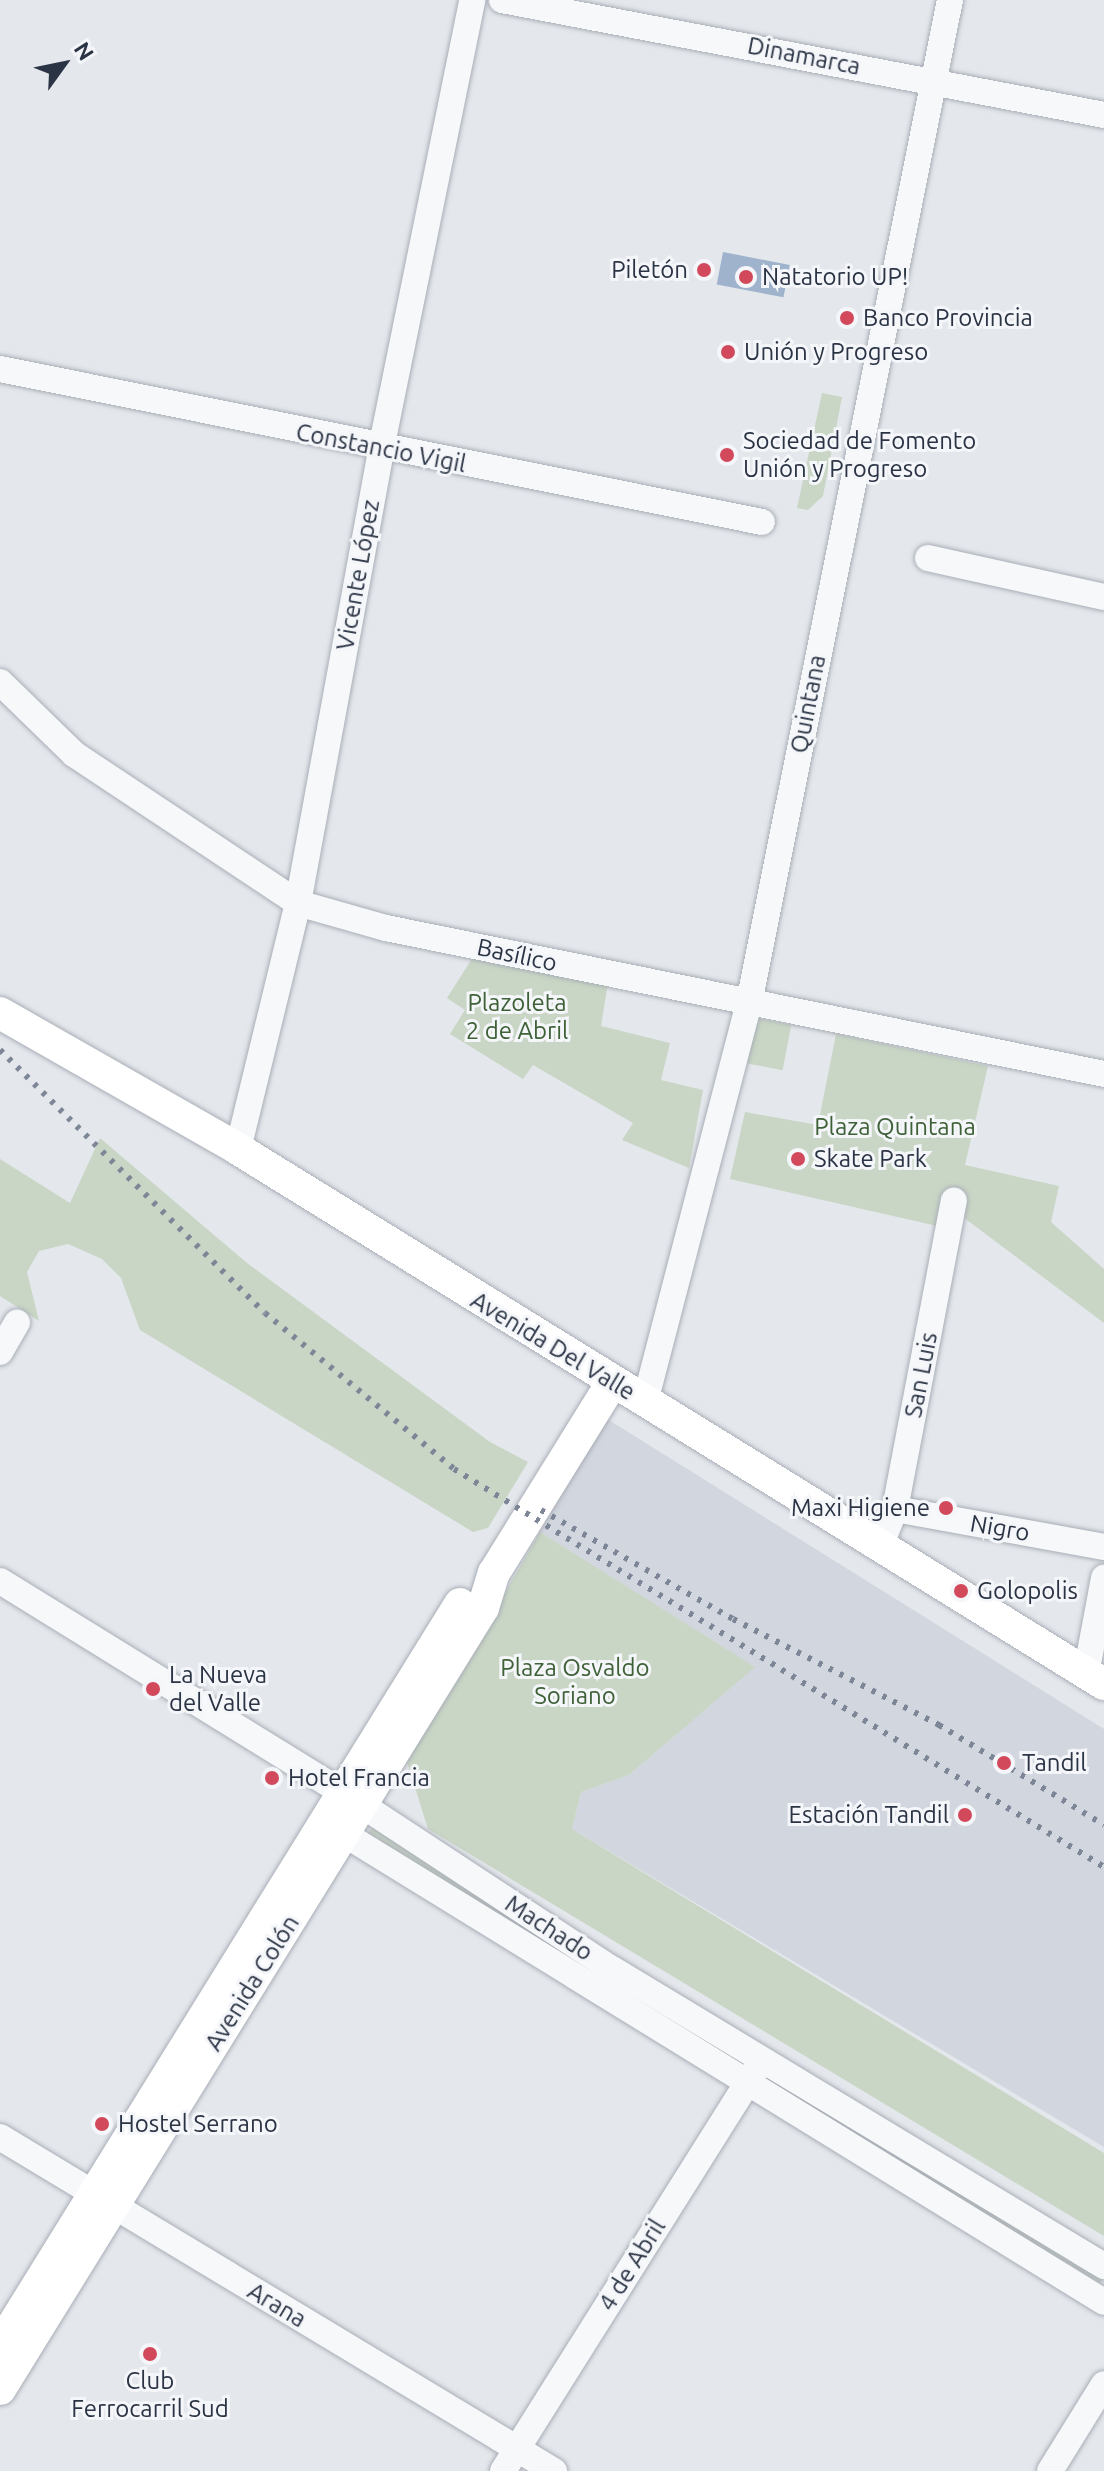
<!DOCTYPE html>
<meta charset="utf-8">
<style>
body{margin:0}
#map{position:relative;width:1104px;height:2471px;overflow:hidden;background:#e4e7ec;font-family:Ubuntu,sans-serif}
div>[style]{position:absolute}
.built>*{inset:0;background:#d2d6de}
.green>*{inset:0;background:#c9d6c5;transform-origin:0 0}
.water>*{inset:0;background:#9fb4cc;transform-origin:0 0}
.roads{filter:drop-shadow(0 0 2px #a9aeb7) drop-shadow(0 0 2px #a9aeb7)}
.minor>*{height:26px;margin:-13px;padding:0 13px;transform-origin:13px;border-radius:13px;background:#f7f8fa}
.major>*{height:32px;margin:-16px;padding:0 16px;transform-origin:16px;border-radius:16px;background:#fff}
.rail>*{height:6px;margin-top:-3px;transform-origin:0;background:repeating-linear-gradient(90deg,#7d8696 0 4px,transparent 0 12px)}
.dots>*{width:22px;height:22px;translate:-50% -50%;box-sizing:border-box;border:4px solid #f4f6f9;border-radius:50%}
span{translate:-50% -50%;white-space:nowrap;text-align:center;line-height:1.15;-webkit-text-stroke:6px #f4f6f9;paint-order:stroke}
.street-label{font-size:24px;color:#2b3445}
.poi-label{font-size:24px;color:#2b3445}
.right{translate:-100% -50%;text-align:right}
.left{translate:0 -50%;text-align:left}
.park-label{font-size:24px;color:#3f6138}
.north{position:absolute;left:24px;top:24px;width:80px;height:80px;-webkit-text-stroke:6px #f4f6f9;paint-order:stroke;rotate:57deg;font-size:22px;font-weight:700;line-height:32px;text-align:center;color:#2b3445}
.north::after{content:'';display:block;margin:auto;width:28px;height:36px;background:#2b3445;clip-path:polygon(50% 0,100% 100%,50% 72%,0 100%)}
</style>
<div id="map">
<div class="built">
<i style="clip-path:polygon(604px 1417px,1104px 1729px,1104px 2147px,572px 1829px,581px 1792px,629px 1775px,754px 1667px,540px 1532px)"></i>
</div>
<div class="green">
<i style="clip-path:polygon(822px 393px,842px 397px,823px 496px,808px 510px,797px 508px)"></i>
<i style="clip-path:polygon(473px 957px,608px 983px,601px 1026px,670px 1043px,661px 1080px,703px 1090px,689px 1168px,622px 1140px,633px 1123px,533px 1065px,523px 1079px,450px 1034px,465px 1010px,447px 998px)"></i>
<i style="left:755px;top:1018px;width:37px;height:46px;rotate:11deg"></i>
<i style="clip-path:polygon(836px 1034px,988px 1066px,965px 1165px,1059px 1186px,1051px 1222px,1104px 1269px,1104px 1323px,959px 1214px,955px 1230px,730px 1179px,745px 1112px,818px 1125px)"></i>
<i style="clip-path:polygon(100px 1138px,247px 1263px,490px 1442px,528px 1462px,488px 1528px,473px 1532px,140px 1330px,121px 1278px,102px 1259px,68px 1244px,39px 1251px,27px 1272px,39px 1321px,0 1296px,0 1159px,70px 1203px)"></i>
<i style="clip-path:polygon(540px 1532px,755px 1667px,629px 1775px,581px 1792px,572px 1829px,1104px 2153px,1104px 2236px,428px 1829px,407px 1762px)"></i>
<i style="left:372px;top:1827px;width:433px;height:9px;rotate:32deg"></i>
<i style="left:768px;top:2073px;width:393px;height:9px;rotate:31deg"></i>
</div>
<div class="water">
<i style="left:723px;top:252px;width:68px;height:33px;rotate:11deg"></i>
</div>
<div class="roads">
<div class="minor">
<i style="left:502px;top:0;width:613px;rotate:10.81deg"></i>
<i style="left:0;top:369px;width:777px;rotate:11.35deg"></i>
<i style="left:928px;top:558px;width:180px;rotate:12.5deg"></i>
<i style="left:0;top:682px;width:103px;rotate:44.2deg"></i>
<i style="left:74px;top:754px;width:269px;rotate:33.6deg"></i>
<i style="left:298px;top:903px;width:91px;rotate:15.9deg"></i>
<i style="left:386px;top:928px;width:733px;rotate:11.49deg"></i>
<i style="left:238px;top:1149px;width:253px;rotate:-76.3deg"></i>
<i style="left:298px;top:903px;width:462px;rotate:-79.6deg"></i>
<i style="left:381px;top:449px;width:458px;rotate:-78.5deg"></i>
<i style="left:0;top:1352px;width:34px;rotate:-60deg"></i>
<i style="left:645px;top:1402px;width:412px;rotate:-75.4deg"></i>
<i style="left:749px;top:1003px;width:1023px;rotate:-78.67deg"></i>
<i style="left:895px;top:1509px;width:212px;rotate:10.3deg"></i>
<i style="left:880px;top:1547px;width:41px;rotate:-68.5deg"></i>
<i style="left:895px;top:1509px;width:314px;rotate:-79.2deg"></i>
<i style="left:0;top:1581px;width:426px;rotate:31.7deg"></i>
<i style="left:362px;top:1805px;width:299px;rotate:33.3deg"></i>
<i style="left:612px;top:1969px;width:575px;rotate:31.12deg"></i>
<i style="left:1086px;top:1674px;width:98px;rotate:-79.4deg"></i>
<i style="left:328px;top:1824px;width:911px;rotate:31.63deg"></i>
<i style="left:0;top:2137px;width:647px;rotate:31.09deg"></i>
<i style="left:503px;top:2471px;width:474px;rotate:-57.8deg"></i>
<i style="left:1050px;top:2471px;width:102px;rotate:-58.2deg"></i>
</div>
<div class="major">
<i style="left:0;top:1013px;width:274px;rotate:29.7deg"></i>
<i style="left:238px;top:1149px;width:1018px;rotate:31.71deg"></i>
<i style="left:0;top:2346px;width:873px;rotate:-58.2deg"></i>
<i style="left:0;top:2389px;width:918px;rotate:-58.27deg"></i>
<i style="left:483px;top:1608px;width:37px;rotate:-73deg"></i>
<i style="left:494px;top:1573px;width:222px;rotate:-58.2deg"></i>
</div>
</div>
<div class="rail">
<i style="left:0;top:1050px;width:373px;rotate:44.8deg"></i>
<i style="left:265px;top:1313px;width:245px;rotate:39.5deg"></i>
<i style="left:454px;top:1469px;width:762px;rotate:31.48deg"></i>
<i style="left:541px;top:1510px;width:221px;rotate:29.6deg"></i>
<i style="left:733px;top:1619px;width:232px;rotate:27.2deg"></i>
<i style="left:939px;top:1725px;width:193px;rotate:31.2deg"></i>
</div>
<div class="dots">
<i style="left:704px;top:270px;background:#d1495b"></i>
<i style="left:746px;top:277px;background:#d1495b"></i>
<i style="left:847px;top:318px;background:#d1495b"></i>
<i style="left:728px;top:352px;background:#d1495b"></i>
<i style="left:727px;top:455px;background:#d1495b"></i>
<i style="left:798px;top:1159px;background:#d1495b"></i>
<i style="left:946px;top:1508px;background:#d1495b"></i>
<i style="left:961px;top:1591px;background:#d1495b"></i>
<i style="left:153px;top:1689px;background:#d1495b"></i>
<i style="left:1004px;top:1763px;background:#d1495b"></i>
<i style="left:272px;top:1778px;background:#d1495b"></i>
<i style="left:965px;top:1815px;background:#d1495b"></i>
<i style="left:102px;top:2124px;background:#d1495b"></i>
<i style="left:150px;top:2354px;background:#d1495b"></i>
</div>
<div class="street-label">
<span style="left:804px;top:56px;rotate:11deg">Dinamarca</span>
<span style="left:381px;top:448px;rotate:11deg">Constancio Vigil</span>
<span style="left:358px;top:575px;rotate:-80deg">Vicente López</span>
<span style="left:808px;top:704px;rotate:-79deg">Quintana</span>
<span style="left:517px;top:955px;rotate:12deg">Basílico</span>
<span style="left:553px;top:1346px;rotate:31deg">Avenida Del Valle</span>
<span style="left:921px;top:1375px;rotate:-79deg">San Luis</span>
<span style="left:1000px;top:1528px;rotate:10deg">Nigro</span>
<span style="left:549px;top:1928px;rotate:33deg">Machado</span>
<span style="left:252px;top:1983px;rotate:-58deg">Avenida Colón</span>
<span style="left:632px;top:2265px;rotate:-58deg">4 de Abril</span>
<span style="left:277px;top:2305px;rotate:31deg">Arana</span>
</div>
<div class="poi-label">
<span class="right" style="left:688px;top:270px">Piletón</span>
<span class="left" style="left:762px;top:277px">Natatorio UP!</span>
<span class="left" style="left:863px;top:318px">Banco Provincia</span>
<span class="left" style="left:744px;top:352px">Unión y Progreso</span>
<span class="left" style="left:743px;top:455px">Sociedad de Fomento<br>Unión y Progreso</span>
<span class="left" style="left:814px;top:1159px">Skate Park</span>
<span class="right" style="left:930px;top:1508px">Maxi Higiene</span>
<span class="left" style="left:977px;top:1591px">Golopolis</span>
<span class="left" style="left:169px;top:1689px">La Nueva<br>del Valle</span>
<span class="left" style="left:1022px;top:1763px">Tandil</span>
<span class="left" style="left:288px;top:1778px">Hotel Francia</span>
<span class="right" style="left:949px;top:1815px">Estación Tandil</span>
<span class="left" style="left:118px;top:2124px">Hostel Serrano</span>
<span style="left:150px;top:2395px">Club<br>Ferrocarril Sud</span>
</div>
<div class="park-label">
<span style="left:517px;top:1017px">Plazoleta<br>2 de Abril</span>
<span style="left:895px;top:1127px">Plaza Quintana</span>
<span style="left:575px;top:1682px">Plaza Osvaldo<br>Soriano</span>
</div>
<div class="north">N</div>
</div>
